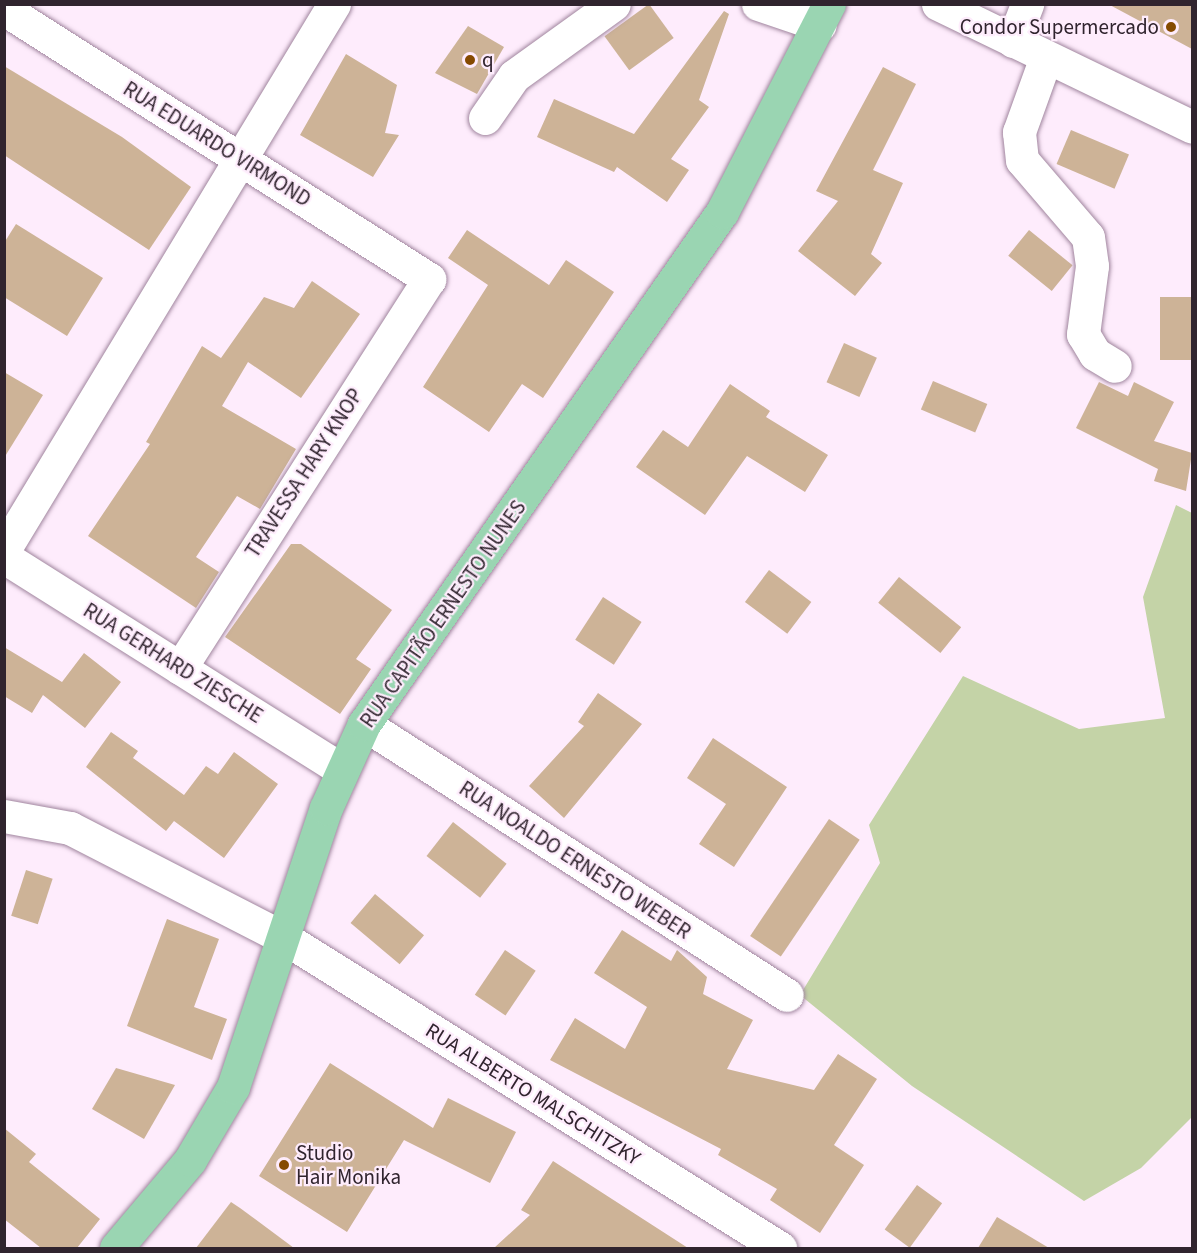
<!DOCTYPE html>
<meta charset="utf-8">
<style>
body{margin:0}
#map{position:relative;width:1197px;height:1253px;overflow:hidden;background:#feecfc;font-family:"Source Sans 3",sans-serif}
div>[style]{position:absolute}
.green>*{inset:0;background:#c4d3a7}
.building>*{inset:0;background:#cdb397;transform-origin:0 0}
.roads{filter:drop-shadow(0 0 2px #a0859e) drop-shadow(0 0 2px #a0859e)}
.minor>*{height:33px;margin:-16.5px;padding:0 16.5px;transform-origin:16.5px;border-radius:16.5px;background:#fff}
.major>*{height:33px;margin:-16.5px;padding:0 16.5px;transform-origin:16.5px;border-radius:16.5px;background:#9ad5b2}
.dots>*{width:16px;height:16px;translate:-50% -50%;box-sizing:border-box;border:3px solid #feecfc;border-radius:50%}
span{translate:-50% -50%;white-space:nowrap;text-align:center;line-height:1.15;-webkit-text-stroke:4.5px #feecfc;paint-order:stroke}
.poi-label{font-size:21px;color:#30242e}
.right{translate:-100% -50%;text-align:right}
.left{translate:0 -50%;text-align:left}
.street-label{font-size:21px;color:#30242e}
.frame{position:absolute;inset:0;border:6px solid #30242e;pointer-events:none}
</style>
<div id="map">
<div class="green">
<i style="clip-path:polygon(1176px 505px,1192px 513px,1192px 1117px,1141px 1168px,1084px 1201px,912px 1086px,800px 995px,880px 863px,869px 825px,963px 676px,1079px 729px,1165px 718px,1143px 597px)"></i>
</div>
<div class="building">
<i style="left:649px;top:4px;width:42px;height:55px;rotate:54deg"></i>
<i style="clip-path:polygon(1108px 4px,1192px 4px,1192px 49px)"></i>
<i style="clip-path:polygon(724px 11px,729px 14px,699px 100px,709px 107px,671px 159px,689px 170px,667px 202px,617px 167px,614px 172px,537px 137px,554px 99px,634px 134px)"></i>
<i style="clip-path:polygon(468px 26px,504px 47px,477px 94px,435px 73px)"></i>
<i style="clip-path:polygon(346px 54px,397px 85px,385px 133px,399px 135px,373px 177px,300px 135px)"></i>
<i style="clip-path:polygon(4px 66px,122px 137px,191px 187px,149px 250px,4px 155px)"></i>
<i style="clip-path:polygon(883px 67px,916px 84px,873px 170px,903px 183px,871px 254px,882px 263px,855px 296px,798px 251px,838px 201px,816px 191px)"></i>
<i style="left:1071px;top:130px;width:63px;height:37px;rotate:23deg"></i>
<i style="clip-path:polygon(16px 224px,103px 278px,67px 336px,4px 297px,4px 243px)"></i>
<i style="clip-path:polygon(467px 230px,549px 285px,566px 260px,614px 292px,543px 398px,522px 384px,489px 432px,423px 387px,488px 285px,448px 258px)"></i>
<i style="left:1029px;top:230px;width:56px;height:33px;rotate:39deg"></i>
<i style="clip-path:polygon(312px 281px,360px 314px,301px 398px,248px 362px,222px 406px,296px 449px,260px 509px,237px 496px,196px 557px,219px 572px,196px 608px,88px 536px,150px 444px,146px 442px,202px 346px,221px 358px,264px 297px,294px 308px)"></i>
<i style="left:1192px;top:297px;width:63px;height:32px;rotate:90deg"></i>
<i style="left:844px;top:343px;width:36px;height:43px;rotate:24deg"></i>
<i style="clip-path:polygon(4px 372px,43px 395px,4px 458px)"></i>
<i style="left:933px;top:381px;width:59px;height:31px;rotate:23deg"></i>
<i style="clip-path:polygon(1099px 382px,1128px 396px,1134px 382px,1174px 402px,1154px 441px,1192px 453px,1186px 491px,1154px 481px,1158px 469px,1076px 428px)"></i>
<i style="clip-path:polygon(730px 384px,770px 411px,766px 417px,828px 455px,805px 492px,747px 456px,705px 515px,636px 467px,663px 430px,688px 447px)"></i>
<i style="clip-path:polygon(291px 544px,301px 544px,392px 610px,356px 659px,371px 669px,340px 714px,225px 637px)"></i>
<i style="left:769px;top:570px;width:53px;height:40px;rotate:37deg"></i>
<i style="left:899px;top:577px;width:80px;height:33px;rotate:39deg"></i>
<i style="left:603px;top:597px;width:46px;height:51px;rotate:33deg"></i>
<i style="clip-path:polygon(4px 647px,62px 682px,84px 653px,121px 682px,85px 728px,43px 695px,32px 713px,4px 696px)"></i>
<i style="clip-path:polygon(598px 693px,642px 724px,564px 818px,529px 786px,584px 726px,578px 722px)"></i>
<i style="clip-path:polygon(111px 732px,138px 751px,133px 758px,184px 795px,206px 766px,218px 774px,234px 752px,278px 784px,224px 858px,174px 821px,166px 831px,86px 767px)"></i>
<i style="clip-path:polygon(713px 738px,787px 787px,734px 867px,699px 844px,726px 804px,687px 778px)"></i>
<i style="left:829px;top:819px;width:37px;height:141px;rotate:34deg"></i>
<i style="left:453px;top:822px;width:68px;height:43px;rotate:38deg"></i>
<i style="left:26px;top:870px;width:28px;height:48px;rotate:18deg"></i>
<i style="left:375px;top:894px;width:64px;height:38px;rotate:40deg"></i>
<i style="clip-path:polygon(167px 919px,219px 939px,194px 1007px,227px 1019px,212px 1060px,127px 1026px)"></i>
<i style="clip-path:polygon(622px 930px,671px 961px,677px 950px,707px 977px,703px 994px,753px 1020px,727px 1069px,814px 1090px,838px 1054px,877px 1079px,834px 1145px,864px 1165px,820px 1233px,770px 1200px,777px 1189px,718px 1155px,721px 1149px,550px 1060px,575px 1018px,625px 1049px,647px 1007px,594px 973px)"></i>
<i style="left:505px;top:950px;width:37px;height:54px;rotate:34deg"></i>
<i style="clip-path:polygon(330px 1063px,433px 1128px,448px 1098px,516px 1132px,490px 1183px,404px 1140px,347px 1232px,259px 1176px)"></i>
<i style="clip-path:polygon(116px 1068px,175px 1085px,144px 1139px,92px 1109px)"></i>
<i style="clip-path:polygon(4px 1128px,36px 1154px,29px 1162px,100px 1219px,77px 1248px,41px 1248px,4px 1219px)"></i>
<i style="clip-path:polygon(553px 1161px,688px 1248px,494px 1248px,530px 1215px,521px 1210px)"></i>
<i style="left:917px;top:1185px;width:31px;height:55px;rotate:36deg"></i>
<i style="clip-path:polygon(231px 1202px,240px 1208px,294px 1248px,196px 1248px)"></i>
<i style="clip-path:polygon(997px 1217px,1049px 1248px,978px 1248px)"></i>
</div>
<div class="roads">
<div class="minor">
<i style="left:758px;top:4px;width:65px;rotate:18.7deg"></i>
<i style="left:938px;top:4px;width:282px;rotate:25.8deg"></i>
<i style="left:4px;top:9px;width:504px;rotate:32.43deg"></i>
<i style="left:429px;top:279px;width:462px;rotate:122.6deg"></i>
<i style="left:1013px;top:41px;width:40px;rotate:-69deg"></i>
<i style="left:1046px;top:57px;width:80px;rotate:109.8deg"></i>
<i style="left:1019px;top:132px;width:28px;rotate:84deg"></i>
<i style="left:1022px;top:160px;width:101px;rotate:49.4deg"></i>
<i style="left:1088px;top:237px;width:29px;rotate:82deg"></i>
<i style="left:1092px;top:266px;width:69px;rotate:97.5deg"></i>
<i style="left:1083px;top:334px;width:23px;rotate:59deg"></i>
<i style="left:1095px;top:354px;width:23px;rotate:31deg"></i>
<i style="left:485px;top:118px;width:51px;rotate:-55.4deg"></i>
<i style="left:514px;top:76px;width:123px;rotate:-35.8deg"></i>
<i style="left:4px;top:550px;width:638px;rotate:-58.85deg"></i>
<i style="left:4px;top:557px;width:398px;rotate:32.2deg"></i>
<i style="left:364px;top:724px;width:502px;rotate:32.65deg"></i>
<i style="left:4px;top:816px;width:67px;rotate:10.3deg"></i>
<i style="left:70px;top:828px;width:243px;rotate:27.2deg"></i>
<i style="left:286px;top:939px;width:583px;rotate:32.03deg"></i>
</div>
<div class="major">
<i style="left:116px;top:1248px;width:115px;rotate:-49.9deg"></i>
<i style="left:190px;top:1160px;width:85px;rotate:-59.5deg"></i>
<i style="left:233px;top:1087px;width:294px;rotate:-71.6deg"></i>
<i style="left:326px;top:808px;width:92px;rotate:-65.7deg"></i>
<i style="left:364px;top:724px;width:625px;rotate:-55.04deg"></i>
<i style="left:722px;top:212px;width:234px;rotate:-62.8deg"></i>
</div>
</div>
<div class="dots">
<i style="left:1171px;top:27px;background:#854a01"></i>
<i style="left:470px;top:60px;background:#854a01"></i>
<i style="left:284px;top:1165px;background:#854a01"></i>
</div>
<div class="poi-label">
<span class="right" style="left:1159px;top:27px">Condor Supermercado</span>
<span class="left" style="left:482px;top:60px">q</span>
<span class="left" style="left:296px;top:1165px">Studio<br>Hair Monika</span>
</div>
<div class="street-label">
<span style="left:217px;top:144px;rotate:32deg">RUA EDUARDO VIRMOND</span>
<span style="left:304px;top:473px;rotate:-57deg">TRAVESSA HARY KNOP</span>
<span style="left:443px;top:614px;rotate:-55deg">RUA CAPITÃO ERNESTO NUNES</span>
<span style="left:173px;top:663px;rotate:32deg">RUA GERHARD ZIESCHE</span>
<span style="left:575px;top:860px;rotate:33deg">RUA NOALDO ERNESTO WEBER</span>
<span style="left:533px;top:1094px;rotate:32deg">RUA ALBERTO MALSCHITZKY</span>
</div>
<div class="frame"></div>
</div>
